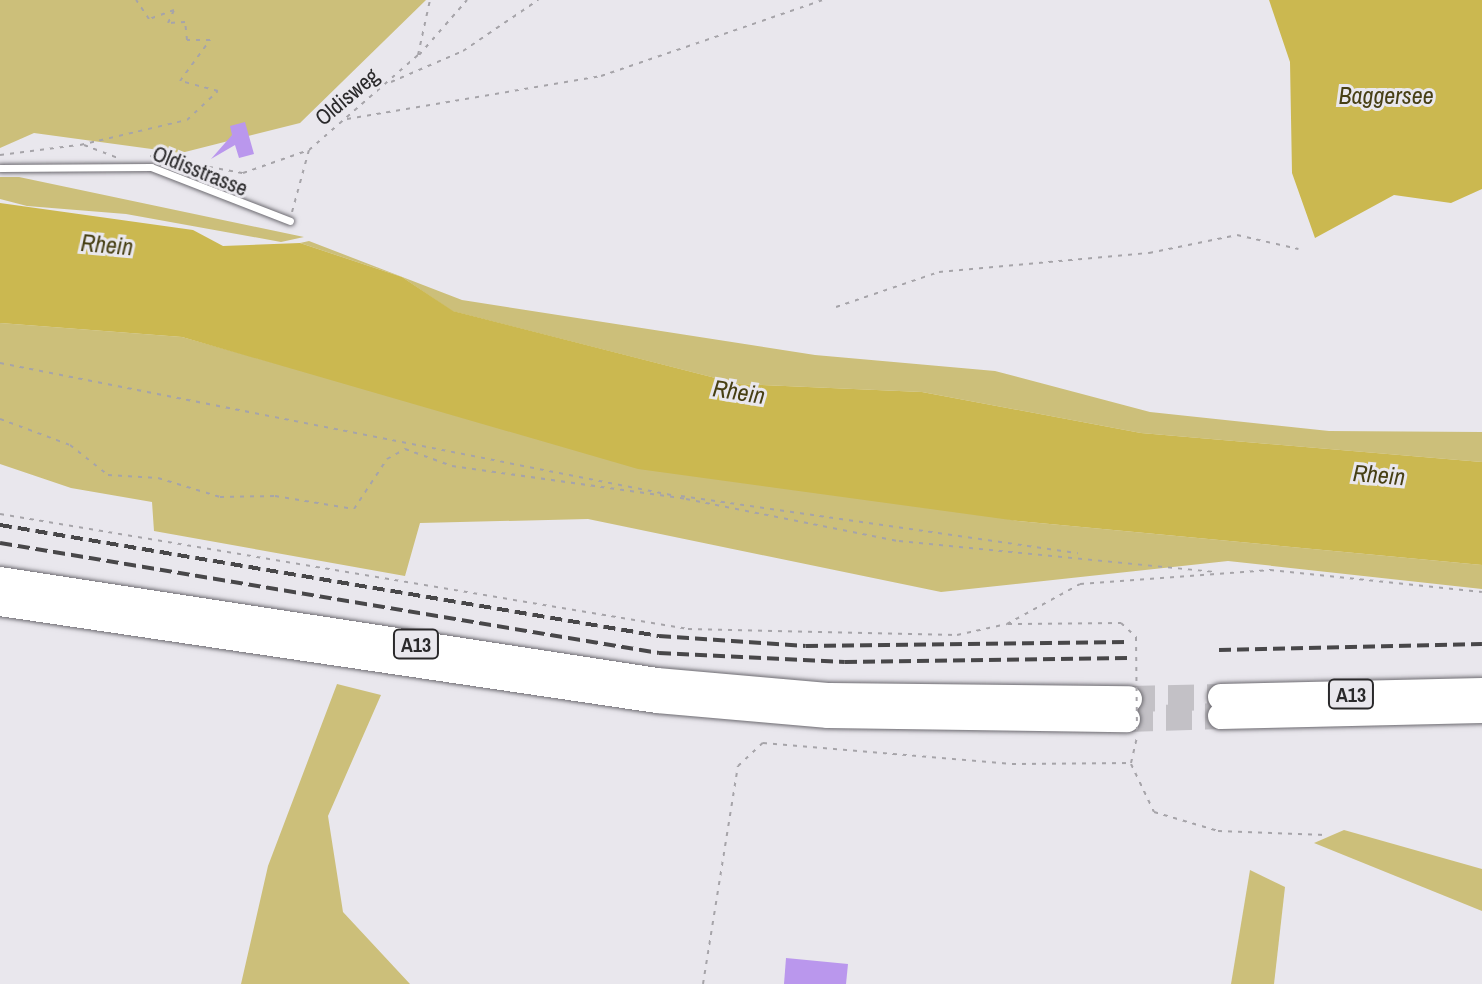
<!DOCTYPE html>
<style>
body{margin:0}
#map{position:relative;width:1482px;height:984px;overflow:hidden;background:#e9e7ed;font-family:"Archivo Narrow",sans-serif}
div>[style]{position:absolute}
.green>*{inset:0;background:#ccbf7a}
.water>*{inset:0;background:#cbb850}
.building>*{inset:0;background:#ba97ed}
.highway-tunnel>*{height:26px;margin-top:-13px;transform-origin:0;background:repeating-linear-gradient(90deg,#c3c1c6 0 26px,transparent 0 39px)}
.path>*{height:2px;margin-top:-1px;transform-origin:0;background:repeating-linear-gradient(90deg,#a6a4a9 0 4px,transparent 0 10px)}
.roads{filter:drop-shadow(0 0 2px #6c6a70) drop-shadow(0 0 2px #6c6a70)}
.lane>*{height:7px;margin:-3.5px;padding:0 3.5px;transform-origin:3.5px;border-radius:3.5px;background:#fff}
.highway>*{height:26px;margin:-13px;padding:0 13px;transform-origin:13px;border-radius:13px;background:#fff}
.rail>*{height:4px;margin-top:-2px;transform-origin:0;background:repeating-linear-gradient(90deg,#484749 0 12px,transparent 0 18px)}
.path-bridge>*{height:2px;margin-top:-1px;transform-origin:0;background:repeating-linear-gradient(90deg,#a6a4a9 0 4px,transparent 0 10px)}
span{translate:-50% -50%;white-space:nowrap;text-align:center;line-height:1.15;-webkit-text-stroke:6px #e9e7ed;paint-order:stroke}
.shield-label span{padding:2px 6px;background:#e9e7ed;border:2px solid;border-radius:6px;-webkit-text-stroke-width:0}
.shield-label{font-size:20px;color:#2a292b;font-weight:700}
.street-label{font-size:22px;color:#2a292b}
.water-label{font-size:24px;color:#473f14;font-style:italic}
</style>
<div id="map">
<div class="green">
<i style="clip-path:polygon(0 0,426px 0,300px 123px,181px 153px,34px 133px,0 148px)"></i>
<i style="clip-path:polygon(0 177px,19px 177px,304px 237px,281px 242px,126px 214px,27px 206px,0 199px)"></i>
<i style="clip-path:polygon(309px 241px,462px 300px,815px 355px,995px 371px,1150px 412px,1329px 431px,1482px 432px,1482px 462px,1141px 433px,922px 392px,739px 384px,452px 311px,402px 277px,300px 243px)"></i>
<i style="clip-path:polygon(0 323px,182px 337px,375px 391px,1018px 521px,1482px 565px,1482px 589px,1228px 561px,941px 592px,588px 519px,420px 523px,405px 576px,154px 531px,152px 502px,71px 488px,0 464px)"></i>
<i style="clip-path:polygon(337px 684px,381px 695px,328px 816px,343px 912px,410px 984px,241px 984px,268px 866px)"></i>
<i style="clip-path:polygon(1344px 830px,1482px 869px,1482px 911px,1314px 843px)"></i>
<i style="clip-path:polygon(1250px 870px,1285px 887px,1274px 984px,1231px 984px)"></i>
</div>
<div class="water">
<i style="clip-path:polygon(1269px 0,1482px 0,1482px 189px,1451px 203px,1394px 195px,1315px 238px,1292px 173px,1290px 62px)"></i>
<i style="clip-path:polygon(0 203px,193px 230px,223px 246px,300px 243px,402px 277px,453px 311px,739px 384px,922px 392px,1141px 433px,1482px 462px,1482px 565px,1018px 521px,638px 469px,182px 337px,0 323px)"></i>
</div>
<div class="building">
<i style="clip-path:polygon(245px 122px,254px 154px,239px 158px,235px 145px,211px 159px,232px 135px,230px 126px)"></i>
<i style="clip-path:polygon(786px 958px,848px 964px,846px 984px,784px 984px)"></i>
</div>
<div class="highway-tunnel">
<i style="left:1129px;top:699px;width:92px;rotate:-1.2deg"></i>
<i style="left:1127px;top:719px;width:94px;rotate:-1.8deg"></i>
</div>
<div class="path">
<i style="left:419px;top:55px;width:73px;rotate:-48.9deg"></i>
<i style="left:391px;top:82px;width:78px;rotate:-23.3deg"></i>
<i style="left:463px;top:51px;width:91px;rotate:-34.2deg"></i>
<i style="left:347px;top:119px;width:258px;rotate:-9.6deg"></i>
<i style="left:601px;top:76px;width:235px;rotate:-18.9deg"></i>
<i style="left:80px;top:145px;width:110px;rotate:-13.2deg"></i>
<i style="left:187px;top:120px;width:42px;rotate:-43.1deg"></i>
<i style="left:218px;top:91px;width:39px;rotate:-165deg"></i>
<i style="left:180px;top:81px;width:51px;rotate:-53.8deg"></i>
<i style="left:210px;top:40px;width:23px;rotate:180deg"></i>
<i style="left:187px;top:40px;width:18px;rotate:-96deg"></i>
<i style="left:185px;top:22px;width:17px;rotate:177deg"></i>
<i style="left:168px;top:23px;width:14px;rotate:-65deg"></i>
<i style="left:174px;top:10px;width:27px;rotate:160deg"></i>
<i style="left:149px;top:19px;width:23px;rotate:-124deg"></i>
<i style="left:84px;top:145px;width:36px;rotate:21deg"></i>
<i style="left:0;top:155px;width:79px;rotate:-7.3deg"></i>
<i style="left:150px;top:156px;width:95px;rotate:10.4deg"></i>
<i style="left:243px;top:173px;width:70px;rotate:-19.2deg"></i>
<i style="left:292px;top:212px;width:64px;rotate:-74.7deg"></i>
<i style="left:309px;top:150px;width:145px;rotate:-41.1deg"></i>
<i style="left:418px;top:55px;width:56px;rotate:-77.7deg"></i>
<i style="left:836px;top:307px;width:109px;rotate:-18.8deg"></i>
<i style="left:939px;top:272px;width:211px;rotate:-5.2deg"></i>
<i style="left:1149px;top:253px;width:90px;rotate:-11.6deg"></i>
<i style="left:1237px;top:235px;width:63px;rotate:12.9deg"></i>
<i style="left:0;top:363px;width:684px;rotate:11.13deg"></i>
<i style="left:0;top:419px;width:75px;rotate:20.4deg"></i>
<i style="left:70px;top:445px;width:48px;rotate:38.3deg"></i>
<i style="left:108px;top:475px;width:50px;rotate:3.4deg"></i>
<i style="left:158px;top:478px;width:65px;rotate:17deg"></i>
<i style="left:220px;top:497px;width:55px;rotate:-1deg"></i>
<i style="left:275px;top:496px;width:80px;rotate:9.3deg"></i>
<i style="left:354px;top:509px;width:60px;rotate:-56.6deg"></i>
<i style="left:387px;top:459px;width:21px;rotate:-29deg"></i>
<i style="left:405px;top:449px;width:50px;rotate:19.9deg"></i>
<i style="left:452px;top:466px;width:236px;rotate:8deg"></i>
<i style="left:686px;top:499px;width:217px;rotate:11.2deg"></i>
<i style="left:899px;top:541px;width:319px;rotate:5.6deg"></i>
<i style="left:681px;top:496px;width:401px;rotate:8.2deg"></i>
<i style="left:0;top:514px;width:698px;rotate:9.49deg"></i>
<i style="left:688px;top:629px;width:269px;rotate:1.3deg"></i>
<i style="left:957px;top:635px;width:51px;rotate:-12.4deg"></i>
<i style="left:1007px;top:624px;width:83px;rotate:-28.7deg"></i>
<i style="left:1080px;top:584px;width:191px;rotate:-4.2deg"></i>
<i style="left:1270px;top:570px;width:213px;rotate:5.9deg"></i>
<i style="left:1008px;top:624px;width:113px;rotate:-0.5deg"></i>
<i style="left:1121px;top:623px;width:21px;rotate:43deg"></i>
<i style="left:1131px;top:764px;width:53px;rotate:64.4deg"></i>
<i style="left:1154px;top:812px;width:67px;rotate:16.5deg"></i>
<i style="left:1218px;top:831px;width:108px;rotate:2.1deg"></i>
<i style="left:703px;top:984px;width:221px;rotate:-80.9deg"></i>
<i style="left:738px;top:766px;width:34px;rotate:-43deg"></i>
<i style="left:763px;top:743px;width:250px;rotate:4.8deg"></i>
<i style="left:1012px;top:764px;width:119px;rotate:-0.5deg"></i>
<i style="left:1131px;top:763px;width:28px;rotate:-77deg"></i>
</div>
<div class="roads">
<div class="lane">
<i style="left:0;top:168px;width:151px;rotate:-0.4deg"></i>
<i style="left:151px;top:167px;width:149px;rotate:21.2deg"></i>
</div>
<div class="highway">
<i style="left:0;top:580px;width:665px;rotate:8.74deg"></i>
<i style="left:657px;top:681px;width:174px;rotate:5deg"></i>
<i style="left:830px;top:696px;width:299px;rotate:0.6deg"></i>
<i style="left:0;top:603px;width:664px;rotate:8.4deg"></i>
<i style="left:657px;top:700px;width:172px;rotate:5deg"></i>
<i style="left:828px;top:715px;width:299px;rotate:0.8deg"></i>
<i style="left:1221px;top:697px;width:261px;rotate:-1.3deg"></i>
<i style="left:1221px;top:716px;width:261px;rotate:-1.3deg"></i>
</div>
</div>
<div class="rail">
<i style="left:0;top:525px;width:668px;rotate:9.56deg"></i>
<i style="left:659px;top:636px;width:147px;rotate:3.9deg"></i>
<i style="left:806px;top:646px;width:322px;rotate:-0.7deg"></i>
<i style="left:0;top:543px;width:668px;rotate:9.48deg"></i>
<i style="left:659px;top:653px;width:186px;rotate:2.8deg"></i>
<i style="left:845px;top:662px;width:283px;rotate:-0.8deg"></i>
<i style="left:1219px;top:650px;width:263px;rotate:-1.3deg"></i>
</div>
<div class="path-bridge">
<i style="left:1136px;top:637px;width:98px;rotate:89.4deg"></i>
</div>
<div class="shield-label">
<span style="left:416px;top:644px">A13</span>
<span style="left:1351px;top:694px">A13</span>
</div>
<div class="street-label">
<span style="left:347px;top:97px;rotate:-40deg">Oldisweg</span>
<span style="left:200px;top:171px;rotate:22deg">Oldisstrasse</span>
</div>
<div class="water-label">
<span style="left:1386px;top:96px">Baggersee</span>
<span style="left:107px;top:245px;rotate:5deg">Rhein</span>
<span style="left:739px;top:392px;rotate:9deg">Rhein</span>
<span style="left:1379px;top:475px;rotate:5deg">Rhein</span>
</div>
</div>
